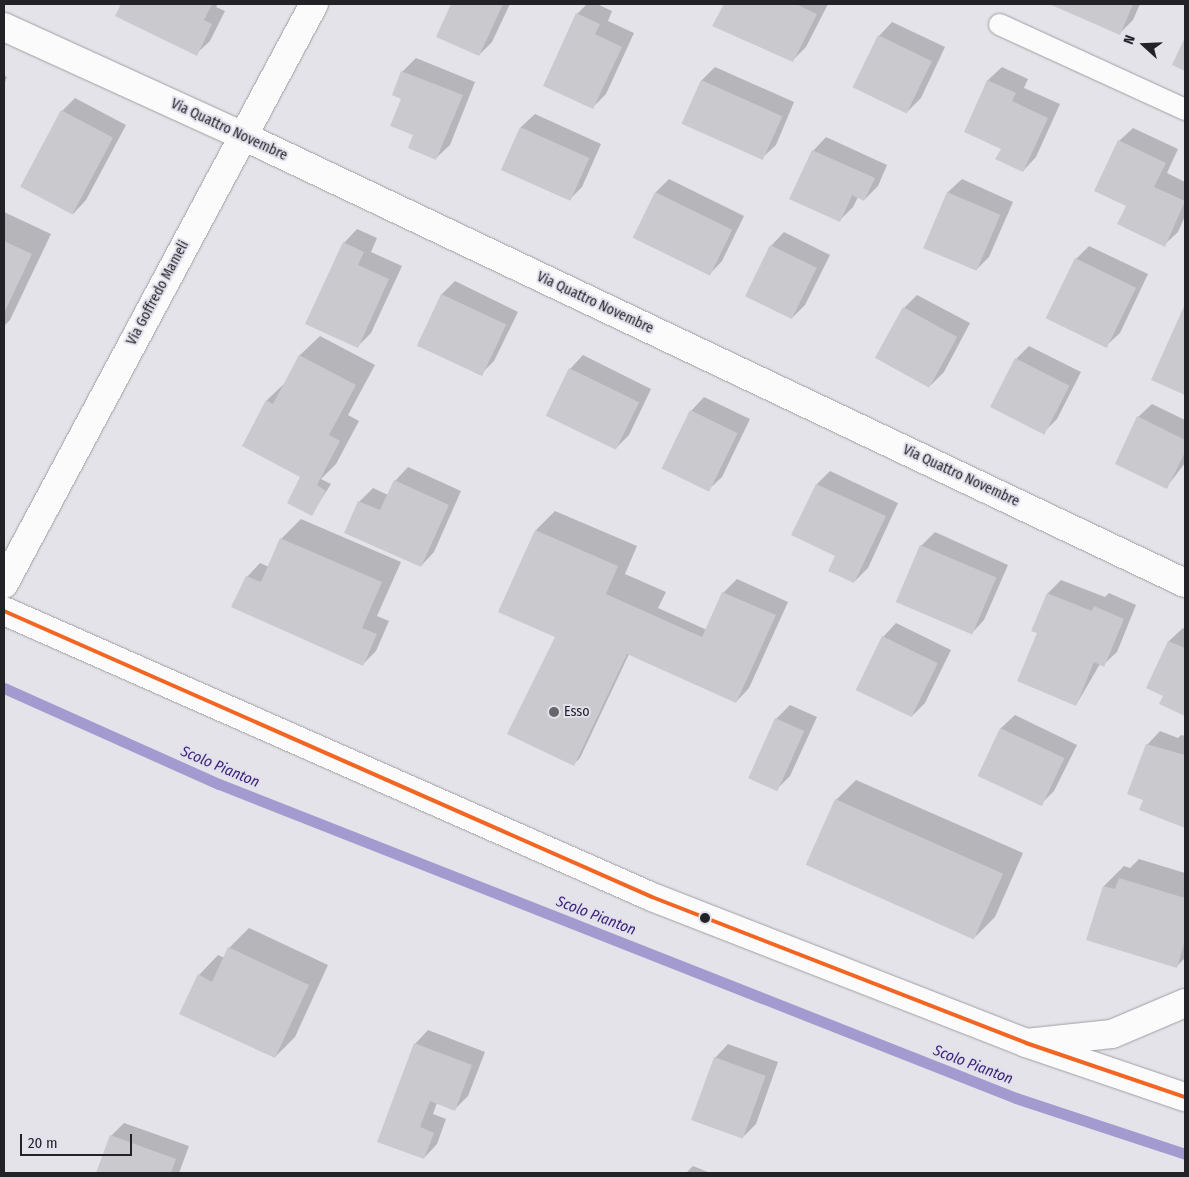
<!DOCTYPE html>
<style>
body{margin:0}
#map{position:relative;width:1189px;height:1177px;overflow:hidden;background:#e3e3e9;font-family:"Fira Sans Condensed",sans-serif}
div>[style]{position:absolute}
.shadow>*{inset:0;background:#0003}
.stream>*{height:11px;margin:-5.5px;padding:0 5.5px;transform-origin:5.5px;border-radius:5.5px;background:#a39acf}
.building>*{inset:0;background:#cacace;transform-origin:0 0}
.roads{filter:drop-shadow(0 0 1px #a09fa4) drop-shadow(0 0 1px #a09fa4)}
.lane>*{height:21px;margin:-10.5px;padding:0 10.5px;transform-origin:10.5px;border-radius:10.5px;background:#fbfbfc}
.street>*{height:28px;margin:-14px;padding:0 14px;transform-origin:14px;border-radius:14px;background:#fbfbfc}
.secondary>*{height:28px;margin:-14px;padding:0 14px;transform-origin:14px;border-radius:14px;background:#fbfbfc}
.primary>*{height:28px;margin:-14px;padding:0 14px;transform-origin:14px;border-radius:14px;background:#fbfbfc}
.bus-1>*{height:4px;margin:-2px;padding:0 2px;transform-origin:2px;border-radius:2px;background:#f26522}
.dots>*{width:14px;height:14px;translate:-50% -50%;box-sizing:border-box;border:2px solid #e1e0ec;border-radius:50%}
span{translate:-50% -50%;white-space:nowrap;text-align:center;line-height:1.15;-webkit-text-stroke:4px #e1e0ec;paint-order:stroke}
.street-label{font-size:14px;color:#232327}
.poi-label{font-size:14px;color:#232327}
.left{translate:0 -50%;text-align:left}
.water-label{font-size:15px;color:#391f76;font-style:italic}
.frame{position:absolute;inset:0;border:5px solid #232327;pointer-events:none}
.north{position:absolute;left:1119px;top:20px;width:50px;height:50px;-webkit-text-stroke:4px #e1e0ec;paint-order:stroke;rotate:290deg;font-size:14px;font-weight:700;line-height:20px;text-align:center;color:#232327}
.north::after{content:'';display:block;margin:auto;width:18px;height:22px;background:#232327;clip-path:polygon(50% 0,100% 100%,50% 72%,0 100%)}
.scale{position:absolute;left:20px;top:1134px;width:112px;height:22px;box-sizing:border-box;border:2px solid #232327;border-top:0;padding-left:6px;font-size:15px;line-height:18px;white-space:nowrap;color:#232327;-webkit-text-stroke:4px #e1e0ec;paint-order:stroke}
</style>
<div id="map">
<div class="shadow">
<i style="clip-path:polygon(122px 4px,218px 4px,216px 7px,225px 11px,210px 41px,196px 54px,116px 16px)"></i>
<i style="clip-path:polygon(452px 4px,510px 4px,492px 42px,479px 55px,437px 36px)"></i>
<i style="clip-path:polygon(587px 4px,597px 4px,612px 11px,608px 21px,634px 33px,606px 94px,593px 107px,577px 14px)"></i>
<i style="clip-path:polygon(725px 4px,828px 4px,806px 47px,792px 61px,714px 26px)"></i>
<i style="clip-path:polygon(1052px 4px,1140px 4px,1133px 20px,1120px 33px)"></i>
<i style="clip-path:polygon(892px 22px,945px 47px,921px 98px,908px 111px,879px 36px)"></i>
<i style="clip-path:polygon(416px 58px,475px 82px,450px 145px,436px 158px,415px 134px,402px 98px,402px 72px)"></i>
<i style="clip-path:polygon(715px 67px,794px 102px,776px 145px,762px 158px,683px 123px,702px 80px)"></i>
<i style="clip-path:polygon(1002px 67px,1028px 79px,1024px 88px,1060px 104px,1036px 157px,1023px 171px,1002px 148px,965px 131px,988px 80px)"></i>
<i style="clip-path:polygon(4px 75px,7px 77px,4px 85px)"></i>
<i style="clip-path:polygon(75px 98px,126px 125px,86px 200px,73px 214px,62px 111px)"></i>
<i style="clip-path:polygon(535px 114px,601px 144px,582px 187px,569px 200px,502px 170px,521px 127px)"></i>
<i style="clip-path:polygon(1133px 128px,1178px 149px,1167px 173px,1185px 182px,1185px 216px,1178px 232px,1164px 245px,1127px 205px,1119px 141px)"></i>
<i style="clip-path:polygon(826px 137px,887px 165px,878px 186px,864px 200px,858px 197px,853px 207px,840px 220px,813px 151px)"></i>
<i style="clip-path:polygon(669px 179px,744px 216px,722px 261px,709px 275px,634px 237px,656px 192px)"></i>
<i style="clip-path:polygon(962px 179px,1013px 202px,989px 257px,976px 270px,924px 248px,948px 192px)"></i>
<i style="clip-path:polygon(4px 212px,51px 234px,10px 320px,4px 326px)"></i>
<i style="clip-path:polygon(357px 229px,377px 238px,371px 252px,402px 266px,371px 333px,358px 346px,344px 243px)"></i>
<i style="clip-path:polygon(784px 232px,830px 255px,805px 305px,792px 318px,771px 246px)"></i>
<i style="clip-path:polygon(1089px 246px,1148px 274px,1120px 333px,1106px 346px,1076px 259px)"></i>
<i style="clip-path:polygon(455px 281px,518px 312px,494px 361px,480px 375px,418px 344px,442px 294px)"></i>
<i style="clip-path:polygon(917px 295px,970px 323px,944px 372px,931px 385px,904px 308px)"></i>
<i style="clip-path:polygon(1185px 307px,1185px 394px,1153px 379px)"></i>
<i style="clip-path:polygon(320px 336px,375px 365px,348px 415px,359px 421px,336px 464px,321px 479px,331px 484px,312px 514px,302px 476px,243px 445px,267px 400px,287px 381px,300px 355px)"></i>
<i style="clip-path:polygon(1029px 346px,1081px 372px,1057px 419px,1043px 433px,1016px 359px)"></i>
<i style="clip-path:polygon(583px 355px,651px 389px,629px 435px,615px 449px,570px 369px)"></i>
<i style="clip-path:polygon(704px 397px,750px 419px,722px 477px,708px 490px,691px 411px)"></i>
<i style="clip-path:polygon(1152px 404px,1185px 420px,1185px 463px,1166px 488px,1138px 417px)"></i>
<i style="clip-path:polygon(408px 467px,461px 491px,434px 552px,421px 566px,359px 502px,373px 488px,388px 495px,395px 481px)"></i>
<i style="clip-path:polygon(830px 471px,898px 503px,868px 568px,854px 582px,836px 555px,817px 484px)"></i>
<i style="clip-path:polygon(555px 511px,637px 546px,625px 574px,666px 592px,658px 608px,707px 630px,723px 593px,737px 579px,788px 602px,749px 688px,736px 702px,629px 654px,580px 758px,573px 765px,556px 636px,536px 530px)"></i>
<i style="clip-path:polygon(301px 519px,401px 562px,377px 616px,389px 621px,376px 651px,362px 665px,247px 577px,260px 563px,269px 567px,281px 539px)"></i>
<i style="clip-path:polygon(935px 532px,1008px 565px,984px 620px,971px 634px,921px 546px)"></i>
<i style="clip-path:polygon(1061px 580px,1105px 597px,1109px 593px,1136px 605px,1117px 652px,1103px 665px,1100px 664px,1076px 705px,1039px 632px,1032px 630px,1048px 593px)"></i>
<i style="clip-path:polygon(896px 623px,951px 650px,925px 703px,912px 716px,883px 637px)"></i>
<i style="clip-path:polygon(1183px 628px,1185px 629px,1185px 715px,1161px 704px,1164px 695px,1148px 688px,1169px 641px)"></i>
<i style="clip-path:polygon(790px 705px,817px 717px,790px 776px,777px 789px,776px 719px)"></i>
<i style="clip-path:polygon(1015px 715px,1077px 745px,1054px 791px,1040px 805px,979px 775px,1001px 728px)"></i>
<i style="clip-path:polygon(1160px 731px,1178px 738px,1181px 735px,1185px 736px,1185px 827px,1141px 809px,1145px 799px,1147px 745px)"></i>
<i style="clip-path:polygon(856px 780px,1023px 853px,995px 917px,975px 937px,836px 800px)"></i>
<i style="clip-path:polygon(1139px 859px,1185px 873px,1185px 958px,1176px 967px,1087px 939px,1104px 886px,1124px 866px,1130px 868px)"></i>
<i style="clip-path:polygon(249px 928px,328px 965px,295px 1037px,275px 1057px,199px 975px,218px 955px,225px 958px,229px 948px)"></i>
<i style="clip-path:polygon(428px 1030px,485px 1052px,468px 1096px,454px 1110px,437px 1103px,433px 1114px,446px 1119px,437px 1144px,424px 1158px,379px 1141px,415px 1044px)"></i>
<i style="clip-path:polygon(728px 1044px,778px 1062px,756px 1124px,742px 1138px,715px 1058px)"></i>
<i style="clip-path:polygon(124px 1123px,189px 1146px,179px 1173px,98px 1173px,111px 1136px)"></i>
<i style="clip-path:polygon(693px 1166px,710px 1173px,686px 1173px)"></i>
</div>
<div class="stream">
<i style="left:4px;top:688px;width:235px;rotate:24.1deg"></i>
<i style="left:219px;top:784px;width:857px;rotate:21.5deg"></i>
<i style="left:1016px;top:1098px;width:178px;rotate:18.3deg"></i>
</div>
<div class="building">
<i style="clip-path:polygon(121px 4px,212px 4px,204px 20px,212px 24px,197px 56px,115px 16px)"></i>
<i style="clip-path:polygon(451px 4px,503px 4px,479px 56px,436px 37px)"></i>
<i style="clip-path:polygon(724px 4px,796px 4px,817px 14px,793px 62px,712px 26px)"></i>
<i style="clip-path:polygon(1049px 4px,1133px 4px,1120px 35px)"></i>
<i style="clip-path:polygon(576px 13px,600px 24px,595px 34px,622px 47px,593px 109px,543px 86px)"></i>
<i style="left:878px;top:35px;width:60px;height:58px;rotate:26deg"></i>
<i style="clip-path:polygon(1185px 37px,1185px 71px,1172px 65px)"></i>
<i style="clip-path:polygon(401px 71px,463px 95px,436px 160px,408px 148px,413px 135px,390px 126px,401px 99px,392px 95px)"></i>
<i style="left:701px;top:80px;width:89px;height:48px;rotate:24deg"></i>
<i style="clip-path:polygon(987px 80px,1016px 93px,1012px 101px,1048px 118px,1023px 172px,995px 159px,1001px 149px,964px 132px)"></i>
<i style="left:61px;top:110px;width:59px;height:87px;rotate:28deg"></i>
<i style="left:520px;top:127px;width:76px;height:47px;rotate:24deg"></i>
<i style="clip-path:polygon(1118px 140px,1166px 163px,1154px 187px,1185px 201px,1165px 247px,1117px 224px,1126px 206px,1094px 191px)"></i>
<i style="clip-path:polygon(812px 150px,875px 178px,864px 201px,852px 195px,840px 222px,789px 199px)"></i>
<i style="left:655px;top:192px;width:86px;height:51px;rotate:26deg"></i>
<i style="left:947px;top:192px;width:58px;height:61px;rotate:23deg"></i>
<i style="clip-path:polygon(4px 241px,32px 254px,4px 313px)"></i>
<i style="clip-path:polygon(343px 242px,364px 252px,358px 265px,389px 279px,358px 348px,305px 324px)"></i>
<i style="left:770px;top:245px;width:52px;height:57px;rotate:26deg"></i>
<i style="left:1075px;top:258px;width:68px;height:67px;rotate:26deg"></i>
<i style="left:441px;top:294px;width:72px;height:57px;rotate:25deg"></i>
<i style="clip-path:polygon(1185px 304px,1185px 395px,1151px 380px)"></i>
<i style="left:903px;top:307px;width:62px;height:58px;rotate:29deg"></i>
<i style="clip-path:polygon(299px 355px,356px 385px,329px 435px,340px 441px,317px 485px,326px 491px,312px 516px,287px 503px,300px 477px,242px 446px,266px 400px,273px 404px)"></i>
<i style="left:1015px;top:358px;width:61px;height:55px;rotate:27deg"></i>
<i style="left:569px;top:368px;width:78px;height:53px;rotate:26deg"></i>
<i style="left:690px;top:410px;width:53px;height:65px;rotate:26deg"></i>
<i style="clip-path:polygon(1137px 416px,1185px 440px,1185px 452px,1167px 489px,1115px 464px)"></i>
<i style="clip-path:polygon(394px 480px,449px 505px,421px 567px,344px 533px,358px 501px,380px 510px)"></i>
<i style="clip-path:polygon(816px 484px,886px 516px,854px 583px,828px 571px,835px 556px,791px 535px)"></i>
<i style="clip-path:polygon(535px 530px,618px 566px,606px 594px,702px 637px,722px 592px,776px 615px,736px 703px,627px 654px,574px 766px,507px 734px,555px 637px,498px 612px)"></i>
<i style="clip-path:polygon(280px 538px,382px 582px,362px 628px,377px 634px,363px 666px,231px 607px,246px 576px,261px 582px)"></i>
<i style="left:920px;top:545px;width:83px;height:62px;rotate:23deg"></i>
<i style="clip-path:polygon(1047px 593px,1092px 611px,1094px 606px,1124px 619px,1104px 667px,1094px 662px,1076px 706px,1017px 681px,1037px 633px,1031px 631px)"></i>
<i style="left:882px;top:636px;width:62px;height:60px;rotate:26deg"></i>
<i style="clip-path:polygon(1168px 641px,1185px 648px,1185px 716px,1159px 704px,1163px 696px,1146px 688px)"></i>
<i style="left:775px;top:718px;width:32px;height:66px;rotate:24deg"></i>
<i style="left:1000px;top:728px;width:71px;height:53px;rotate:25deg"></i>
<i style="clip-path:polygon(1146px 744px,1185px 755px,1185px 828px,1139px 810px,1143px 800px,1127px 794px)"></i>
<i style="left:835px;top:799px;width:184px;height:72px;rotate:24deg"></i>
<i style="clip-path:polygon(1119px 878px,1185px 898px,1185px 940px,1177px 968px,1086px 940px,1103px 886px,1115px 889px)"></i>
<i style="clip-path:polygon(228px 947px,309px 985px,275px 1058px,179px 1014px,198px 974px,212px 982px)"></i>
<i style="clip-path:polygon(414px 1043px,472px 1065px,455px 1111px,430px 1101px,420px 1127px,434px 1133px,424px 1159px,377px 1142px)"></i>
<i style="left:714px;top:1057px;width:55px;height:67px;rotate:20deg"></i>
<i style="clip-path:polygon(110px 1135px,176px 1159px,171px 1173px,96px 1173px)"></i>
</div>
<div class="roads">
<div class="lane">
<i style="left:999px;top:24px;width:205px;rotate:24.6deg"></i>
</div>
<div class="street">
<i style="left:4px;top:27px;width:263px;rotate:24.5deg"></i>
<i style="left:243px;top:136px;width:1043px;rotate:25.39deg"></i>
<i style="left:4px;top:584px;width:658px;rotate:-61.88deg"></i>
</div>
<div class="secondary">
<i style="left:1026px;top:1043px;width:86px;rotate:-6deg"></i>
<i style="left:1112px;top:1034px;width:79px;rotate:-23deg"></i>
</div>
<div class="primary">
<i style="left:4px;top:611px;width:708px;rotate:23.81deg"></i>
<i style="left:652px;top:897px;width:401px;rotate:21.3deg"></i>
<i style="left:1026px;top:1043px;width:168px;rotate:18.8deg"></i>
</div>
</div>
<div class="bus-1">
<i style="left:4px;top:611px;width:708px;rotate:23.81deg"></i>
<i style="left:652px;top:897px;width:401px;rotate:21.3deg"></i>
<i style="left:1026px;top:1043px;width:168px;rotate:18.8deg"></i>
</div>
<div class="dots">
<i style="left:554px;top:712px;background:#66666b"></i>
<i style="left:705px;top:918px;background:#232327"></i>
</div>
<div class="street-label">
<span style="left:229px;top:130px;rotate:25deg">Via Quattro Novembre</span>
<span style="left:158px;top:293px;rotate:-62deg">Via Goffredo Mameli</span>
<span style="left:595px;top:303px;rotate:25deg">Via Quattro Novembre</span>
<span style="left:961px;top:476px;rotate:25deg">Via Quattro Novembre</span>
</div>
<div class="poi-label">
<span class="left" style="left:564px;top:712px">Esso</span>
</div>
<div class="water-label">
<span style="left:220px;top:767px;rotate:23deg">Scolo Pianton</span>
<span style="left:596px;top:916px;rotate:21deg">Scolo Pianton</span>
<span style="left:973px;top:1065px;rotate:21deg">Scolo Pianton</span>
</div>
<div class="frame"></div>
<div class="north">N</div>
<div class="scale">20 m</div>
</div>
